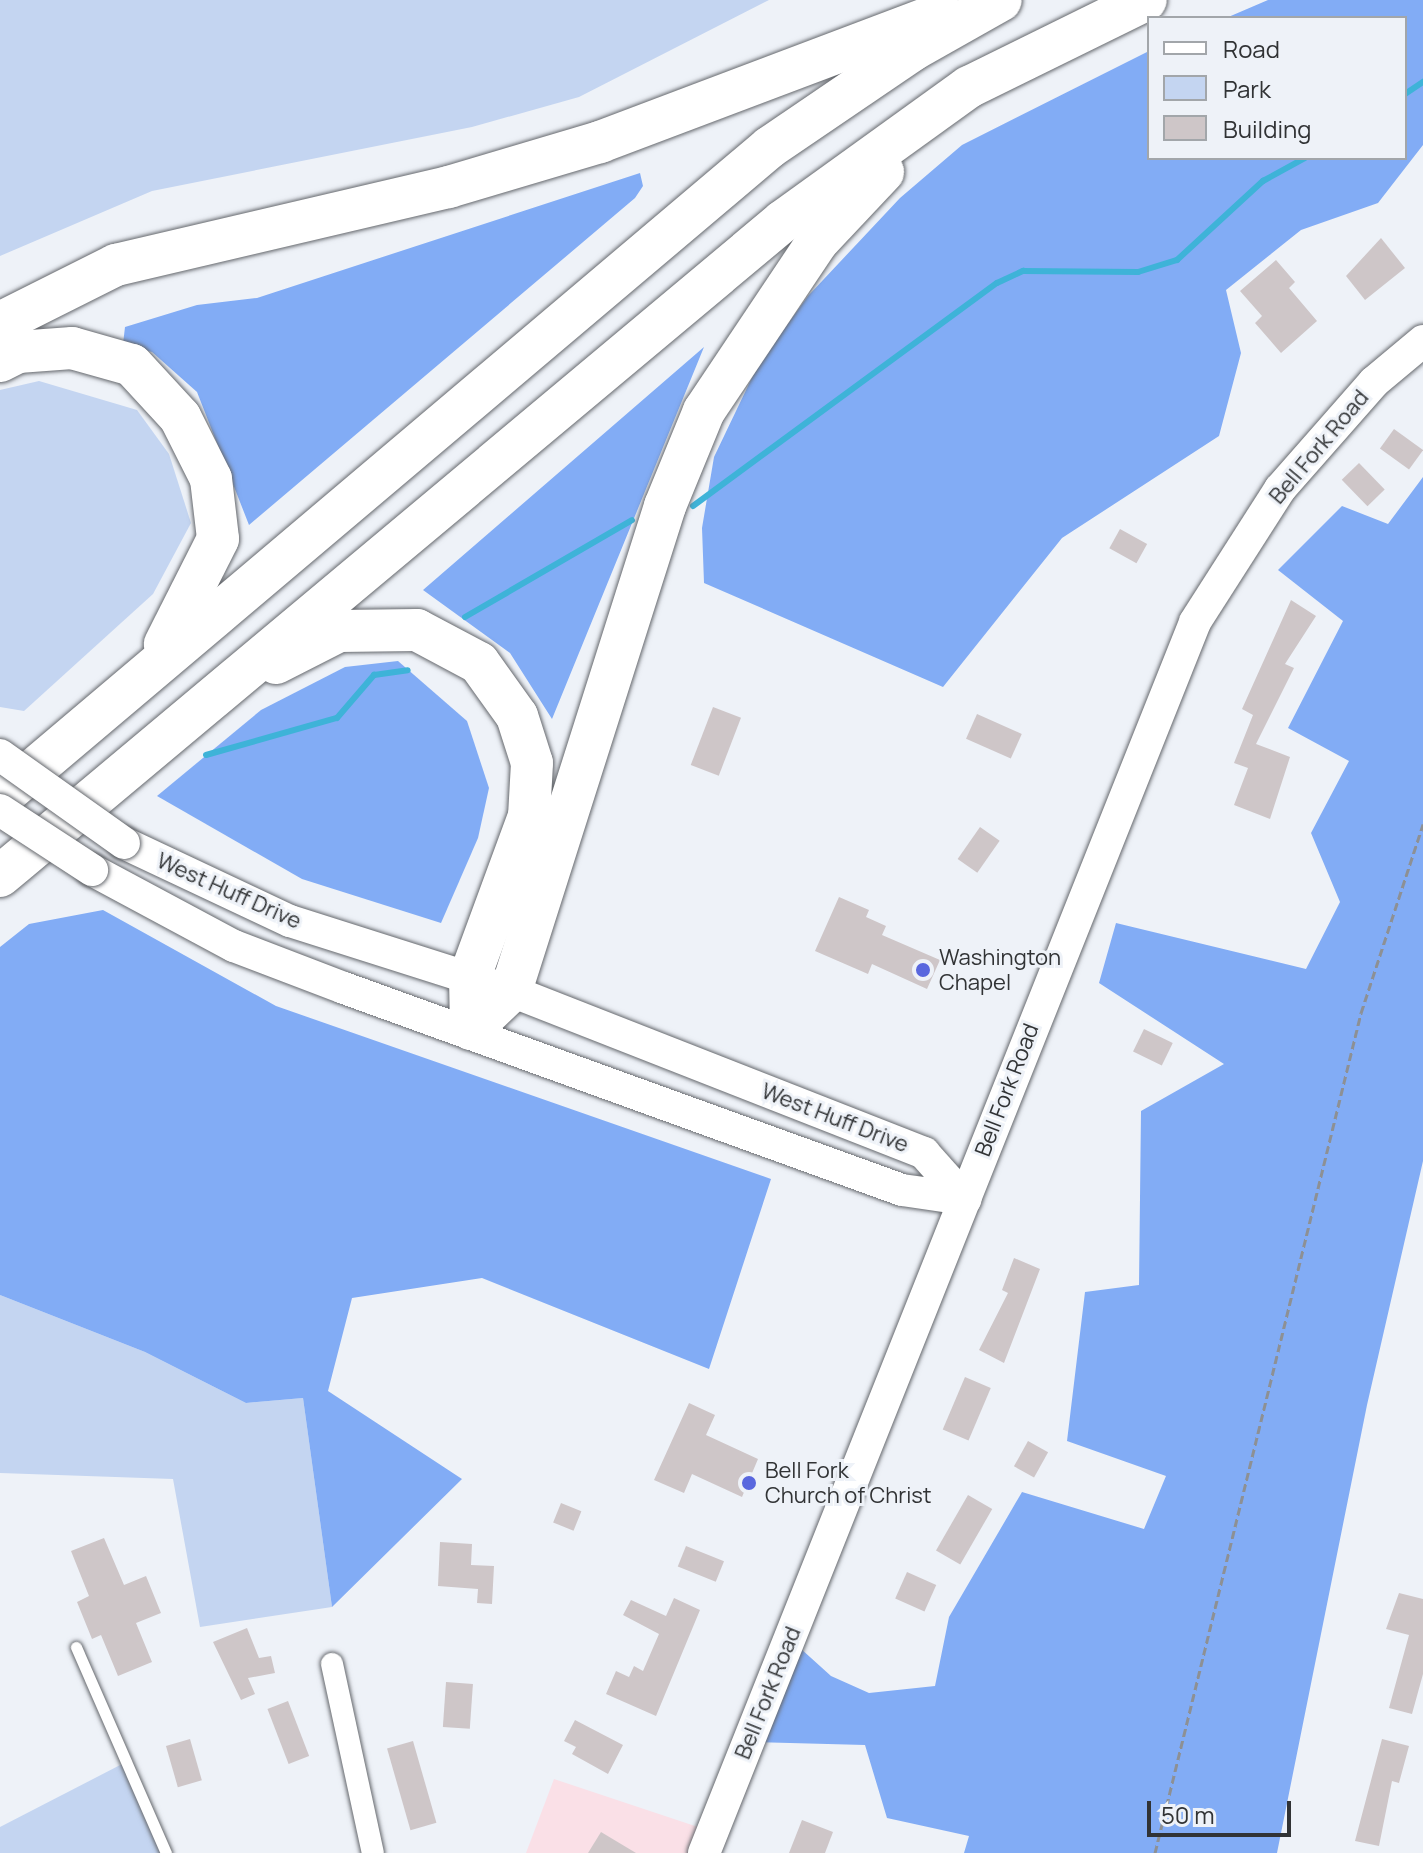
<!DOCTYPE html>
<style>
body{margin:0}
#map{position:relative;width:1423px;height:1853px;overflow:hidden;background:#eef2f8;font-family:Manrope,sans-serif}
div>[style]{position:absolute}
.commercial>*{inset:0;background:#fae0e7}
.green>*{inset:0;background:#c4d5f1}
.forest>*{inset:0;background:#82acf5}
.stream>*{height:6px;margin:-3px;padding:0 3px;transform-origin:3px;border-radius:3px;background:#3eb3d8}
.building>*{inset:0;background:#cec6c8;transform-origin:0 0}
.path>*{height:3px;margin-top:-1.5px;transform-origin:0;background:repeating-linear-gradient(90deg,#8d9094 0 8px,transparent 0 12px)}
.roads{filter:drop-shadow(0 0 2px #65686d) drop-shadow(0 0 2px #65686d)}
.service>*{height:11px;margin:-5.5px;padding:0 5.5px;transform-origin:5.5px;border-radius:5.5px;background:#fff}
.minor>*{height:22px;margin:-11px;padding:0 11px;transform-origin:11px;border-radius:11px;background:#fff}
.secondary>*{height:32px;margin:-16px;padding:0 16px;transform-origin:16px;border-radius:16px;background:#fff}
.motorway>*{height:42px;margin:-21px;padding:0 21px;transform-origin:21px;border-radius:21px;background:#fff}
.bridges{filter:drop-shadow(0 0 2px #65686d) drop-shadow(0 0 2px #65686d)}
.secondary-bridge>*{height:32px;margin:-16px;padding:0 16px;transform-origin:16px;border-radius:16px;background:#fff}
.dots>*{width:22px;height:22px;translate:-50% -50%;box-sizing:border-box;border:4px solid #eef2f8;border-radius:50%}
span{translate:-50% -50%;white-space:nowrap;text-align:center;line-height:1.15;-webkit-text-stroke:6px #eef2f8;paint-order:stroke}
.street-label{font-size:22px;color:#313335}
.poi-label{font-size:22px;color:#313335}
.left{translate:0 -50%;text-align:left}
.legend{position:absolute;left:1147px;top:16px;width:260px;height:144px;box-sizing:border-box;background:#eef2f8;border:2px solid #a2a6aa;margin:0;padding:10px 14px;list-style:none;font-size:24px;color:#313335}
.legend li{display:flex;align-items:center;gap:16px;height:40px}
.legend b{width:40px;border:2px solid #a2a6aa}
.scale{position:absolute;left:1147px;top:1801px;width:144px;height:36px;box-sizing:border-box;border:4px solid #313335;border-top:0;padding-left:10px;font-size:24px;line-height:28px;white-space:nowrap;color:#313335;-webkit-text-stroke:6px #eef2f8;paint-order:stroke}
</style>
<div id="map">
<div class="commercial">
<i style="clip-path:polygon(554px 1779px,713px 1832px,704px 1853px,526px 1853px)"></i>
</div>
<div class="green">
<i style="clip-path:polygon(0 0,769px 0,579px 97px,472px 127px,152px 191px,0 256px)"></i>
<i style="clip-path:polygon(39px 381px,137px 410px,169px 454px,191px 523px,153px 594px,24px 711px,0 707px,0 390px)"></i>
<i style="clip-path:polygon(0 1295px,145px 1352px,246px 1403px,303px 1398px,332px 1607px,200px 1627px,173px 1479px,0 1473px)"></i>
<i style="clip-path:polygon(126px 1762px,166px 1853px,0 1853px,0 1827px)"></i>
</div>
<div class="forest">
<i style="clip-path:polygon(1268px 0,1423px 0,1423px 145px,1378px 203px,1301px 230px,1226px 290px,1241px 353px,1219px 436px,1062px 538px,943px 687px,704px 583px,702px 528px,714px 457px,758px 365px,808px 296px,900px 198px,962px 145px,1149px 51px,1149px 158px,1405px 158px,1405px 18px,1226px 18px)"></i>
<i style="clip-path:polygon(640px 173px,643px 186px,635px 198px,249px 525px,197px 392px,152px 352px,123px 344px,125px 327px,197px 305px,257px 298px)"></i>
<i style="clip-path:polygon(704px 347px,552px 719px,510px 653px,423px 590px)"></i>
<i style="clip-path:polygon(1423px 477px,1423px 1161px,1367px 1405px,1277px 1853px,964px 1853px,969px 1836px,887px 1818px,865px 1745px,755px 1742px,790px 1639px,831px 1676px,869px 1693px,935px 1686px,949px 1617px,1022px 1492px,1144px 1529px,1166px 1476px,1067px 1441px,1085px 1292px,1139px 1285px,1141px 1111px,1224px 1064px,1099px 983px,1116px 923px,1306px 969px,1340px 902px,1311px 833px,1349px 761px,1288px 728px,1343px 621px,1278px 570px,1342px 506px,1388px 524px)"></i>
<i style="clip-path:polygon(398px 661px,467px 721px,489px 788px,478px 838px,441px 923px,302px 879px,157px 796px,261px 710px,345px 667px)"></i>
<i style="clip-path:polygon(103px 910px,276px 1006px,771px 1179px,709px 1369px,482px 1278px,352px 1298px,328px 1391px,462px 1479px,332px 1607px,303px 1398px,246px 1403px,145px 1352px,0 1295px,0 947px,29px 924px)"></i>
</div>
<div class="stream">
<i style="left:1405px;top:94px;width:22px;rotate:-34deg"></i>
<i style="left:693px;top:506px;width:377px;rotate:-36.3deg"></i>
<i style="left:997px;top:283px;width:29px;rotate:-25deg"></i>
<i style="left:1023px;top:271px;width:115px;rotate:0.5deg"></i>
<i style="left:1138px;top:272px;width:41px;rotate:-17.1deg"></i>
<i style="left:1177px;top:260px;width:117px;rotate:-42.6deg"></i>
<i style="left:1263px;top:181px;width:48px;rotate:-28.7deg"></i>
<i style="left:465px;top:617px;width:193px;rotate:-30.1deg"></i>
<i style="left:206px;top:755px;width:136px;rotate:-15.8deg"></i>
<i style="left:337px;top:718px;width:57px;rotate:-49.3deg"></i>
<i style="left:374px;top:675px;width:34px;rotate:-8deg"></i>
</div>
<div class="building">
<i style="clip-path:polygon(1381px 238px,1405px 268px,1365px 300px,1346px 276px)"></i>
<i style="clip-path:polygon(1276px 260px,1295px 282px,1289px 288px,1317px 321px,1281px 353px,1255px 323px,1262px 316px,1240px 291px)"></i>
<i style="left:1394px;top:429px;width:36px;height:24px;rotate:36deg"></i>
<i style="left:1359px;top:463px;width:37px;height:24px;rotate:46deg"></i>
<i style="left:1120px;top:529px;width:31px;height:22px;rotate:29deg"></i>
<i style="clip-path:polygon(1291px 600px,1316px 616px,1285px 664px,1294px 668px,1256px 744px,1290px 757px,1270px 819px,1234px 805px,1248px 768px,1234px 763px,1253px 715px,1242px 709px)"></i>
<i style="left:713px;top:707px;width:30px;height:62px;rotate:21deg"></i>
<i style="left:977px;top:714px;width:49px;height:27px;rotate:24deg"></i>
<i style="left:980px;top:827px;width:24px;height:39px;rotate:35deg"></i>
<i style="clip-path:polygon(839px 897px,869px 910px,866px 917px,886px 926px,882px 935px,940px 960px,927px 989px,872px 964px,868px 974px,815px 951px)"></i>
<i style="left:1144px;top:1029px;width:32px;height:25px;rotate:26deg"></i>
<i style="clip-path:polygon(1014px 1258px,1040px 1269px,1004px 1363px,979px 1350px,1008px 1293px,1002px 1290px)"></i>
<i style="left:965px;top:1377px;width:28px;height:57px;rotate:23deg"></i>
<i style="clip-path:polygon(689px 1403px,715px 1415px,706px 1435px,758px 1459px,742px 1497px,692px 1474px,684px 1493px,654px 1480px)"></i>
<i style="left:1028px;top:1441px;width:23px;height:29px;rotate:29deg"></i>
<i style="left:968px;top:1495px;width:28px;height:64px;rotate:30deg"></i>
<i style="left:561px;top:1503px;width:22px;height:21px;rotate:22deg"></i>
<i style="clip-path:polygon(104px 1538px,124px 1585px,146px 1576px,161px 1613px,136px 1623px,152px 1662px,118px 1676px,101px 1635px,92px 1639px,77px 1602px,89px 1596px,71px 1551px)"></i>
<i style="clip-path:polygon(440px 1542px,472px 1544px,471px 1565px,494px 1566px,492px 1604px,477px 1603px,478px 1589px,438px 1586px)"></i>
<i style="left:686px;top:1546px;width:41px;height:22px;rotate:22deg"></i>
<i style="left:907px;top:1572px;width:32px;height:29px;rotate:24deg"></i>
<i style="clip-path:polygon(1399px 1593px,1423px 1599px,1423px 1674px,1412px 1714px,1389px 1708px,1409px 1635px,1386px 1629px)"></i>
<i style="clip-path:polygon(674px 1598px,700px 1610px,656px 1716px,606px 1694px,616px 1671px,629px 1677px,634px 1666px,643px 1671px,659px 1634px,623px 1615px,631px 1600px,666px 1616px)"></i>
<i style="clip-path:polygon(247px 1628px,259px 1658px,271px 1656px,275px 1673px,248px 1678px,255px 1694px,241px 1700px,213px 1642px)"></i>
<i style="left:446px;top:1682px;width:27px;height:45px;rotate:4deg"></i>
<i style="left:288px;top:1701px;width:59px;height:22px;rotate:69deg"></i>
<i style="clip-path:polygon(575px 1720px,623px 1745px,608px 1774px,572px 1754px,576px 1747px,564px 1741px)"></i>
<i style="left:190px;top:1739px;width:43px;height:25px;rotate:74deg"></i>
<i style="clip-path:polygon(1382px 1739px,1409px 1746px,1399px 1783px,1392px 1781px,1379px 1846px,1355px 1841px)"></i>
<i style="left:413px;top:1741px;width:85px;height:27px;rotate:74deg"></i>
<i style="clip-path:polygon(802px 1820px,833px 1832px,825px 1853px,789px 1853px)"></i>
<i style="clip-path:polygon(601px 1832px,636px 1853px,588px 1853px)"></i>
</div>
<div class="path">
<i style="left:1155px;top:1853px;width:865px;rotate:-76.22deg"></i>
<i style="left:1361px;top:1013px;width:199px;rotate:-71.8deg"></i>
</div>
<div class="roads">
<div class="service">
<i style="left:76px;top:1647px;width:225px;rotate:66.4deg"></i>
</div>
<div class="minor">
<i style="left:332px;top:1664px;width:193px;rotate:77.8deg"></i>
</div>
<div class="secondary">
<i style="left:124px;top:843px;width:183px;rotate:25.2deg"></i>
<i style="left:290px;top:921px;width:232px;rotate:17.6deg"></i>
<i style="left:511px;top:991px;width:444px;rotate:21.4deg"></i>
<i style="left:924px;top:1153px;width:62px;rotate:48.3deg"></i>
<i style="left:92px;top:870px;width:161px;rotate:28.2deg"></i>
<i style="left:234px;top:946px;width:118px;rotate:20.9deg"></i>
<i style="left:344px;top:988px;width:593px;rotate:19.9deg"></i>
<i style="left:902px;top:1190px;width:64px;rotate:8.1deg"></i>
<i style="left:704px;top:1853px;width:1325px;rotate:-68.25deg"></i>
<i style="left:1195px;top:622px;width:158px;rotate:-57.4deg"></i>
<i style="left:1280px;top:489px;width:142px;rotate:-48.7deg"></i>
<i style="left:1374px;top:382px;width:64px;rotate:-39.9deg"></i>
</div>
<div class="motorway">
<i style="left:0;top:323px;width:130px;rotate:-26.6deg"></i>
<i style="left:116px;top:265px;width:342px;rotate:-13.2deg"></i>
<i style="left:449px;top:187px;width:158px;rotate:-16.6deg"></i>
<i style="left:600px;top:142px;width:365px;rotate:-20.7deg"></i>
<i style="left:0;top:361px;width:20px;rotate:-27deg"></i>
<i style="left:18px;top:352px;width:54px;rotate:-4.2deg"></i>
<i style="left:72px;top:348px;width:62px;rotate:15.8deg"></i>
<i style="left:132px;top:365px;width:71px;rotate:47.3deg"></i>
<i style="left:180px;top:417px;width:69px;rotate:63.4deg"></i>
<i style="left:211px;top:479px;width:60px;rotate:83.3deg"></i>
<i style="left:218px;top:539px;width:118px;rotate:116.8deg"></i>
<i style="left:276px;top:663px;width:71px;rotate:-26.9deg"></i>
<i style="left:339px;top:631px;width:78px;rotate:-0.7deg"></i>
<i style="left:417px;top:630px;width:70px;rotate:28deg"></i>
<i style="left:479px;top:663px;width:65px;rotate:54.4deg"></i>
<i style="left:517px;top:716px;width:49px;rotate:72.3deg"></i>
<i style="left:532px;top:763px;width:53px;rotate:93.2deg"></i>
<i style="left:529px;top:816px;width:171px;rotate:110.2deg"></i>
<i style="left:470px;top:976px;width:53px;rotate:88.9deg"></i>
<i style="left:0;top:798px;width:1008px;rotate:-40.21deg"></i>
<i style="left:770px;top:147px;width:171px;rotate:-34.2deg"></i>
<i style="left:911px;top:51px;width:103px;rotate:-29.5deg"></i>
<i style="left:0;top:876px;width:1021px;rotate:-39.91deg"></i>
<i style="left:783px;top:221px;width:229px;rotate:-35.8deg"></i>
<i style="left:969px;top:87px;width:197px;rotate:-26.2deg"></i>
<i style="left:471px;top:1029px;width:55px;rotate:-43.5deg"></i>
<i style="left:511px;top:991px;width:509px;rotate:-72.38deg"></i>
<i style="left:665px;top:506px;width:103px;rotate:-67.7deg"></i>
<i style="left:704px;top:411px;width:205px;rotate:-56.2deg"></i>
<i style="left:818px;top:241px;width:95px;rotate:-46.7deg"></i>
</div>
</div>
<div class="bridges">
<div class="secondary-bridge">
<i style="left:0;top:755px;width:152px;rotate:35.4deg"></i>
<i style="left:0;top:810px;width:110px;rotate:33.1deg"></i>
</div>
</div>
<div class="dots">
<i style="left:923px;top:970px;background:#5967de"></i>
<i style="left:749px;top:1483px;background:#5967de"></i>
</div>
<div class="street-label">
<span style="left:1319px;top:447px;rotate:-50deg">Bell Fork Road</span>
<span style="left:229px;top:891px;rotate:24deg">West Huff Drive</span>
<span style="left:1007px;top:1090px;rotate:-69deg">Bell Fork Road</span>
<span style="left:835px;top:1118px;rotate:21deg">West Huff Drive</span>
<span style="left:768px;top:1693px;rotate:-68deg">Bell Fork Road</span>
</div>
<div class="poi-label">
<span class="left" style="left:939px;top:970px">Washington<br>Chapel</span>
<span class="left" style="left:765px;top:1483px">Bell Fork<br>Church of Christ</span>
</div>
<ul class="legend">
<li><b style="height:10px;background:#fff"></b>Road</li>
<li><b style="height:22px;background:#c4d5f1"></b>Park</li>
<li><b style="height:22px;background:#cec6c8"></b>Building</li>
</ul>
<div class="scale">50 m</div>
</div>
